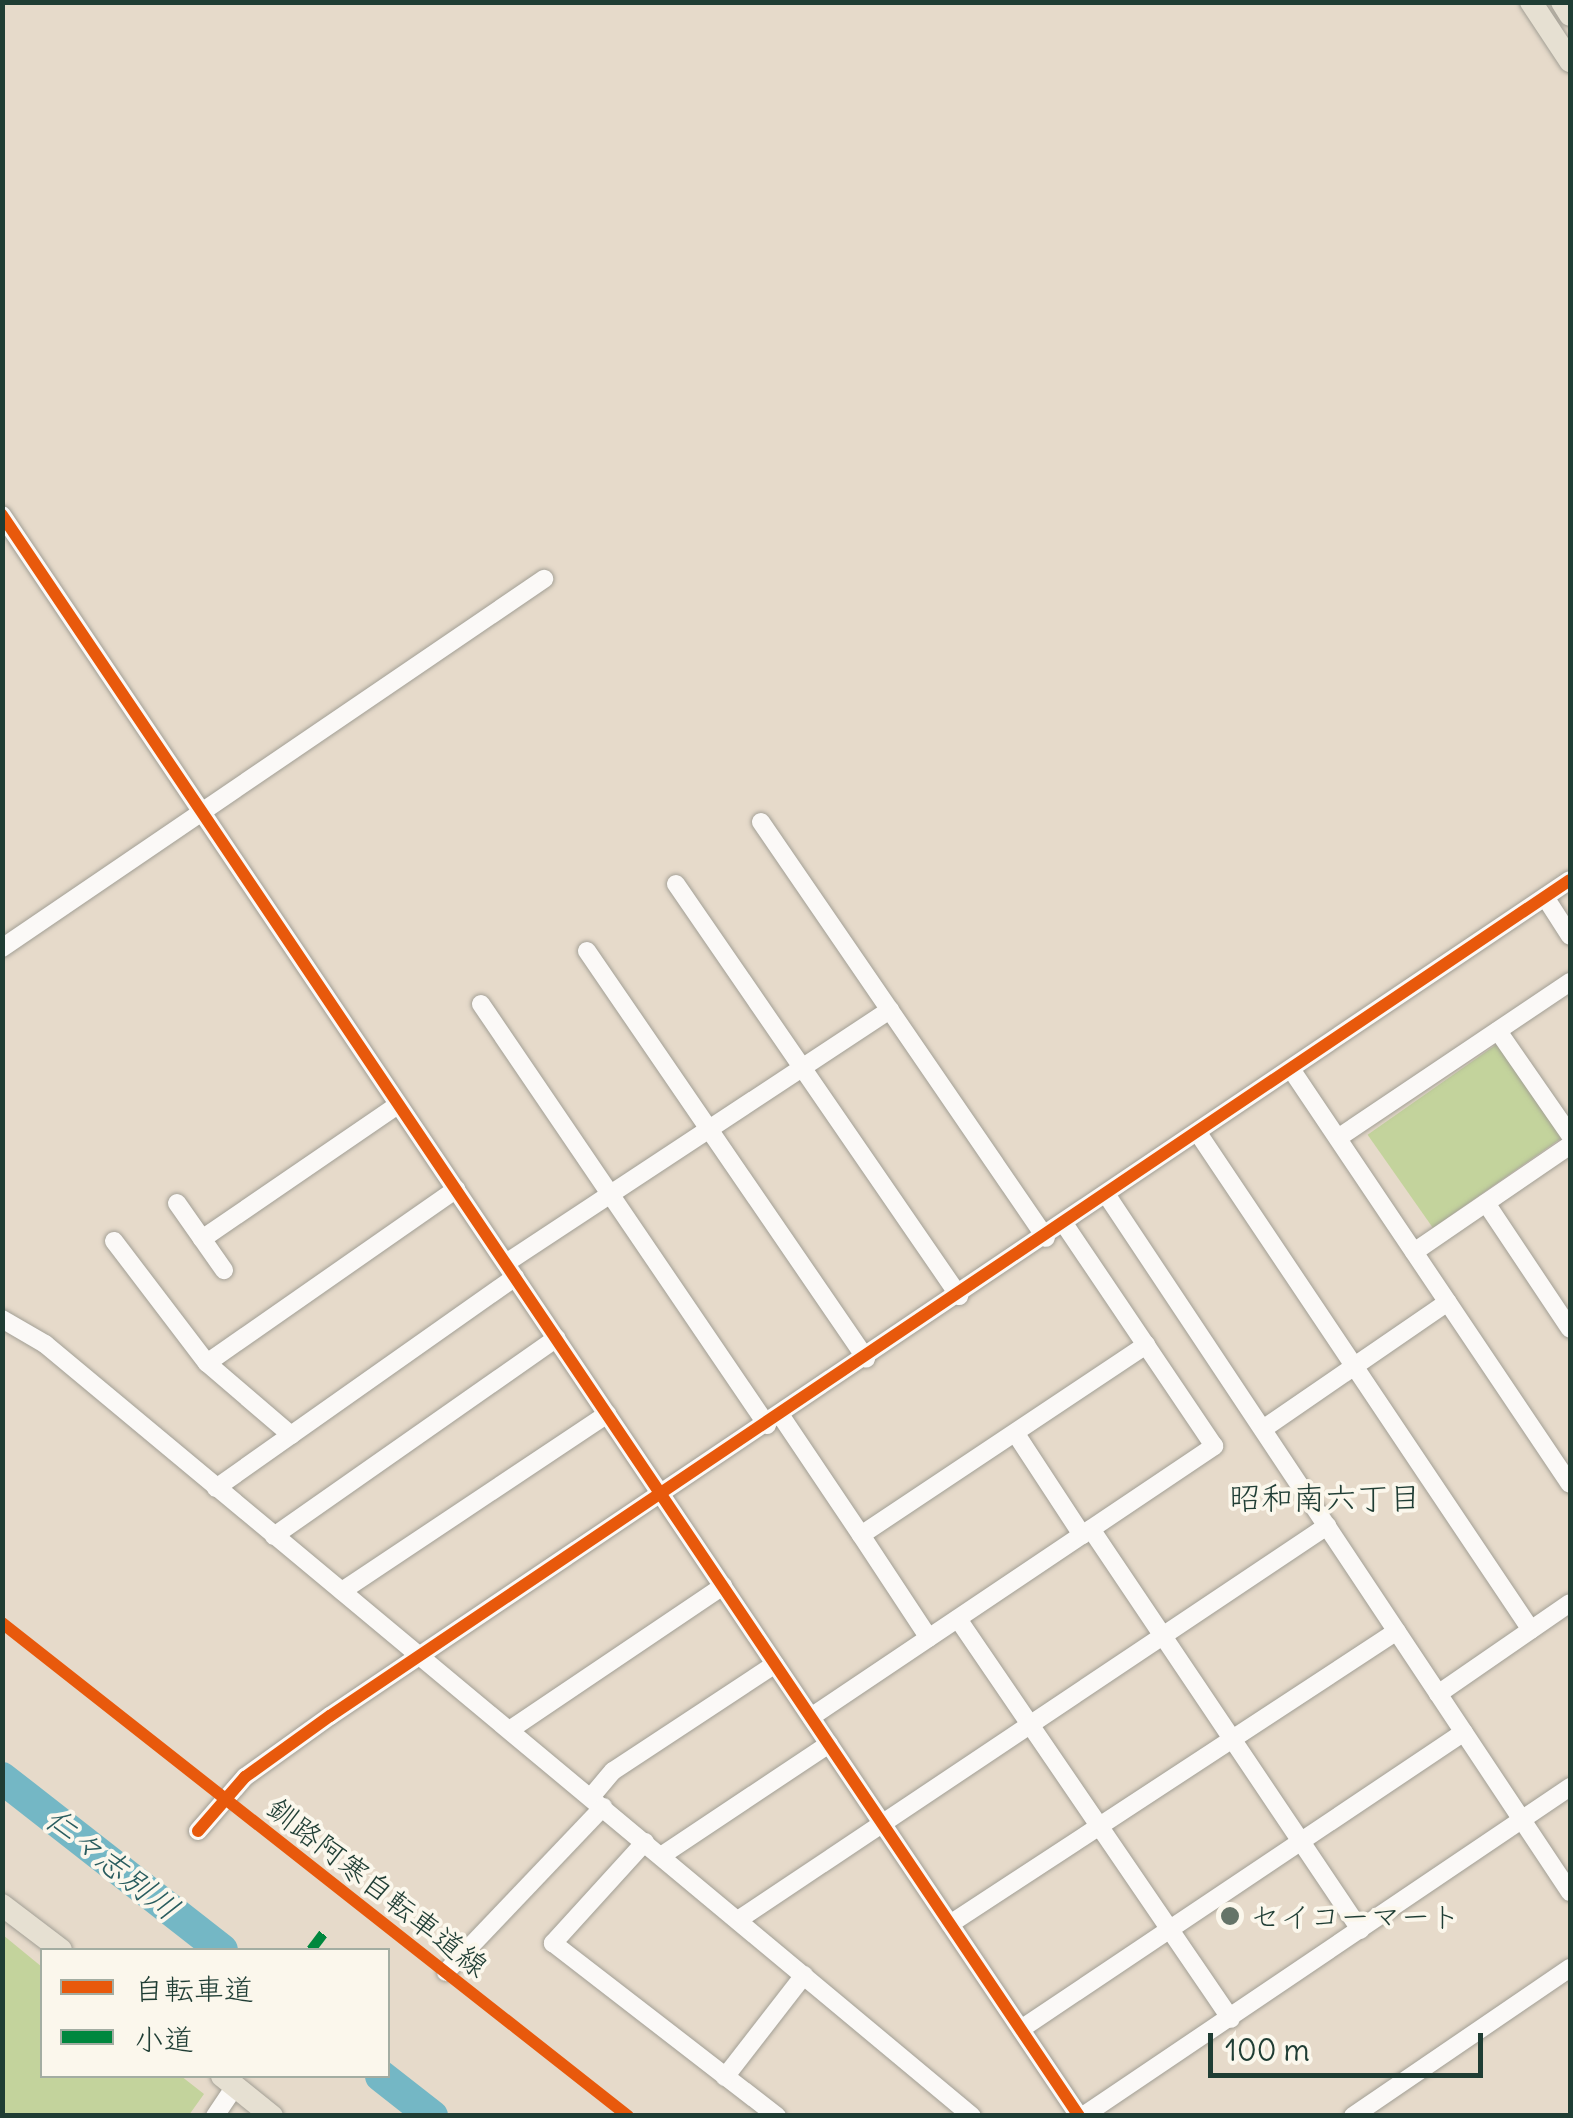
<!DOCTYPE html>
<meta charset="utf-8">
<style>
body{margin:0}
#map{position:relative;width:1573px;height:2118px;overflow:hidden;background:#e6daca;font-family:Delius,"Klee One",sans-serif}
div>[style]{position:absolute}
.green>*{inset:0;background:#c3d39c;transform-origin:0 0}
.river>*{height:32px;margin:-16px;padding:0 16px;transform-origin:16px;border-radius:16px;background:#74b7c5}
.roads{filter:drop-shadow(0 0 2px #a29f95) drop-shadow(0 0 2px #a29f95)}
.minor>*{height:18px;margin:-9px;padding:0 9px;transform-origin:9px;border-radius:9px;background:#fbf9f7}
.major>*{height:22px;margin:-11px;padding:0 11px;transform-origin:11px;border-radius:11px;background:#e6e0d2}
.quiet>*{height:10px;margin-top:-5px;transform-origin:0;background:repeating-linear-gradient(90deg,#00873e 0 20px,transparent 0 30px)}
.cycleway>*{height:12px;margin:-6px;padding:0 6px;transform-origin:6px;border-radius:6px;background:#e8590c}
.dots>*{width:28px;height:28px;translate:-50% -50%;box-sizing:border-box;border:5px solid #fbf7ec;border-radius:50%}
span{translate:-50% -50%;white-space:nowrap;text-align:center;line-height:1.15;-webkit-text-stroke:8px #fbf7ec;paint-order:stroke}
.street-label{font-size:30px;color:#1f3d34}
.poi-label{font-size:30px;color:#1f3d34}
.left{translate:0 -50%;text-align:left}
.neighbourhood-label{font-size:32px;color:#1f3d34}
.water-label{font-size:32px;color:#2a5d5f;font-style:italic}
.frame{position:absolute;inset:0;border:5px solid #1f3d34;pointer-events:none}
.legend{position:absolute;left:40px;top:1948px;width:350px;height:130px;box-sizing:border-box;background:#fbf7ec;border:2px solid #a3ada2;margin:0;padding:12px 18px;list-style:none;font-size:30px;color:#1f3d34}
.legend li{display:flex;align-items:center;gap:20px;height:50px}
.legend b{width:50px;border:2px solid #a3ada2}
.scale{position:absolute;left:1208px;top:2033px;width:275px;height:45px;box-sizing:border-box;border:5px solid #1f3d34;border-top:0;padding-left:12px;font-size:30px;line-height:35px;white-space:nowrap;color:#1f3d34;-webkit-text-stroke:8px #fbf7ec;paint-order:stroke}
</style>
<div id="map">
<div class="green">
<i style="left:1497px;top:1044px;width:114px;height:158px;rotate:55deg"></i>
<i style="clip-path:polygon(3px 1935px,42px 1967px,42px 2076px,181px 2076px,204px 2094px,189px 2115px,3px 2115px)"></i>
</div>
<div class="river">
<i style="left:2px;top:1778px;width:279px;rotate:38deg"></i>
<i style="left:381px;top:2076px;width:65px;rotate:38.1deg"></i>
</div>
<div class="roads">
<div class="minor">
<i style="left:2px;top:515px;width:1930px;rotate:56.07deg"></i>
<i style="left:761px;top:822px;width:504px;rotate:55.59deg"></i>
<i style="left:676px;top:884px;width:500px;rotate:55.5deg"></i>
<i style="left:1545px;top:897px;width:46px;rotate:57.3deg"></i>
<i style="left:2px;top:948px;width:656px;rotate:-34.25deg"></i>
<i style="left:587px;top:951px;width:494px;rotate:55.6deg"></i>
<i style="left:481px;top:1004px;width:509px;rotate:55.81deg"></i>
<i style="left:1498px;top:1031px;width:126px;rotate:55.3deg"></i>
<i style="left:1293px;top:1072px;width:496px;rotate:56.1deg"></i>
<i style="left:1198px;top:1133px;width:598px;rotate:56.18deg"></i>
<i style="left:1338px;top:1138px;width:280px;rotate:-33.9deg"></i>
<i style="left:1106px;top:1194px;width:838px;rotate:56.39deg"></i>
<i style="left:177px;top:1203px;width:82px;rotate:55deg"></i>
<i style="left:1486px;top:1203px;width:151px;rotate:56.3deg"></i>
<i style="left:202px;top:1239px;width:237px;rotate:-34.4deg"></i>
<i style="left:114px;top:1241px;width:153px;rotate:52.7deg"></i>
<i style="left:207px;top:1363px;width:111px;rotate:40.6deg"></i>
<i style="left:1414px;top:1252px;width:189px;rotate:-34.4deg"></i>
<i style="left:506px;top:1263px;width:460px;rotate:-33.4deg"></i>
<i style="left:2px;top:1319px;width:50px;rotate:30.2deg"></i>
<i style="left:45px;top:1344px;width:1206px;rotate:39.79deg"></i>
<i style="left:207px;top:1363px;width:304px;rotate:-34.9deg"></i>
<i style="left:781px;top:1416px;width:143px;rotate:56.1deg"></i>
<i style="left:861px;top:1535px;width:343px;rotate:-33.7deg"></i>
<i style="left:1263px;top:1429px;width:224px;rotate:-34.5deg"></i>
<i style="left:1016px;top:1434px;width:121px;rotate:56.8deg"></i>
<i style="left:216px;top:1488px;width:366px;rotate:-35.2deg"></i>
<i style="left:1091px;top:1529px;width:483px;rotate:56.1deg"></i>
<i style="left:861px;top:1535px;width:123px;rotate:56.6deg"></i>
<i style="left:274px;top:1536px;width:345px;rotate:-35deg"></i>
<i style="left:342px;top:1591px;width:319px;rotate:-33.7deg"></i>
<i style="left:958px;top:1619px;width:484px;rotate:55.7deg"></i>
<i style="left:1438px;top:1694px;width:160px;rotate:-34.6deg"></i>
<i style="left:811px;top:1717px;width:486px;rotate:-33.9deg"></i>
<i style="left:1214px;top:1446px;width:267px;rotate:-124deg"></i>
<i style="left:511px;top:1729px;width:256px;rotate:-34deg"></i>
<i style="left:591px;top:1797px;width:34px;rotate:-50deg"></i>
<i style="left:613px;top:1771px;width:194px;rotate:-33.4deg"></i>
<i style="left:198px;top:1831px;width:72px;rotate:-49deg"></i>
<i style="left:245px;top:1777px;width:105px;rotate:-35.7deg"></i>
<i style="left:330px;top:1716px;width:1495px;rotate:-33.99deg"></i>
<i style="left:645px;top:1842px;width:137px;rotate:132.3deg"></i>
<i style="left:553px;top:1943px;width:283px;rotate:37.7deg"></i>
<i style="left:661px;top:1856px;width:202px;rotate:-33.7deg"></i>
<i style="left:738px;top:1920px;width:709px;rotate:-33.78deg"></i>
<i style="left:950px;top:1924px;width:534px;rotate:-33.24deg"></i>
<i style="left:446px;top:1972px;width:228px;rotate:-46.4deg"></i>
<i style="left:1021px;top:2029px;width:533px;rotate:-33.84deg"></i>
<i style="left:725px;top:2077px;width:129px;rotate:-52.2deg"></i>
<i style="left:215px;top:2116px;width:36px;rotate:-56deg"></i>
<i style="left:1083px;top:2116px;width:588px;rotate:-34.04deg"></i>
<i style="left:1353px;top:2116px;width:263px;rotate:-34.3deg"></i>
</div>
<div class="major">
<i style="left:1531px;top:2px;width:71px;rotate:56.5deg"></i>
<i style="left:1562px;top:2px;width:15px;rotate:58deg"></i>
<i style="left:2px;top:1905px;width:74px;rotate:37.3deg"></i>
<i style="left:222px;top:2076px;width:64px;rotate:38.7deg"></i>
</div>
</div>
<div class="quiet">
<i style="left:311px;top:1950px;width:21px;rotate:-53deg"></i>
</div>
<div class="cycleway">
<i style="left:2px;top:515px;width:1930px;rotate:56.07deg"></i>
<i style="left:2px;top:1623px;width:797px;rotate:38.22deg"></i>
<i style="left:198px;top:1831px;width:72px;rotate:-49deg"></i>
<i style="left:245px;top:1777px;width:105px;rotate:-35.7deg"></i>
<i style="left:330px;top:1716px;width:1495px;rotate:-33.99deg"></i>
</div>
<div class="dots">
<i style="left:1230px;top:1916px;background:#657468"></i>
</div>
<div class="street-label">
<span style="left:378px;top:1887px;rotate:38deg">釧路阿寒自転車道線</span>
</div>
<div class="poi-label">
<span class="left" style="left:1250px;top:1916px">セイコーマート</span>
</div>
<div class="neighbourhood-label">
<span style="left:1325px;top:1498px">昭和南六丁目</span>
</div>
<div class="water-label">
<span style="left:112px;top:1864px;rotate:38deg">仁々志別川</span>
</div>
<div class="frame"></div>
<ul class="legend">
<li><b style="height:12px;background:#e8590c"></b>自転車道</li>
<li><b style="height:12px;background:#00873e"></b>小道</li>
</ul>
<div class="scale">100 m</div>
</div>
